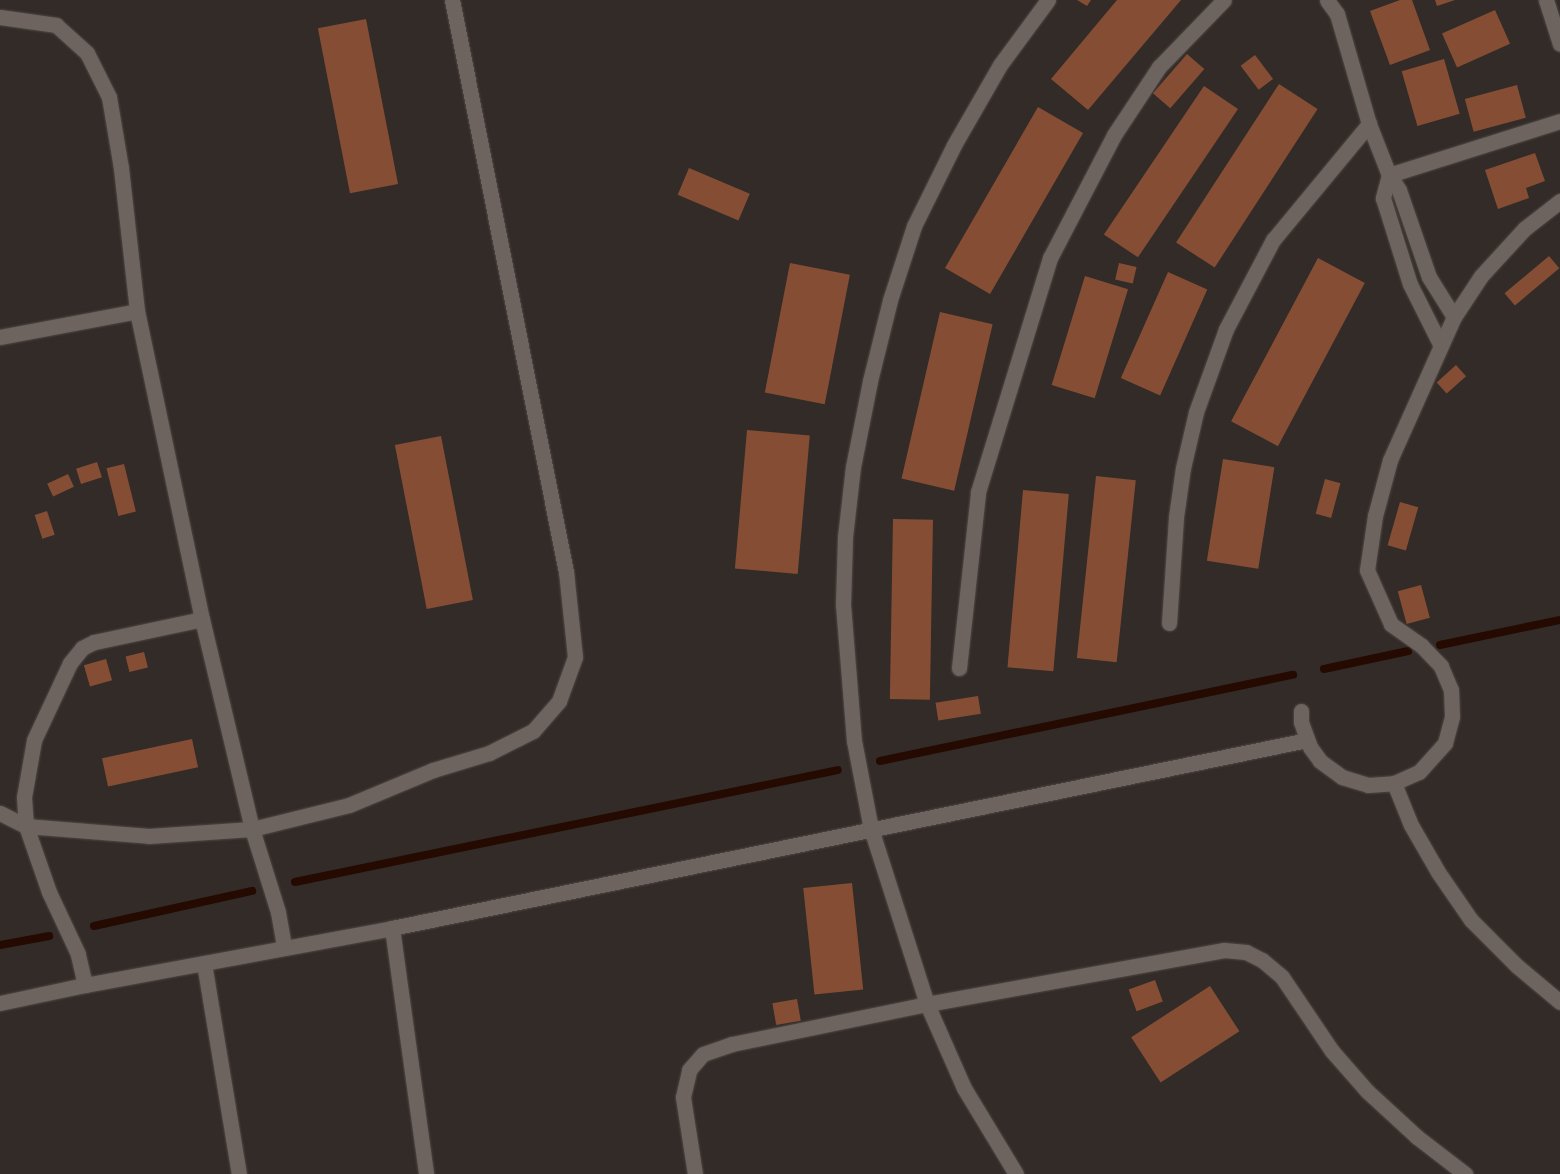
<!DOCTYPE html>
<style>
body{margin:0}
#map{position:relative;width:1560px;height:1174px;overflow:hidden;background:#332b27;font-family:"Archivo Narrow",sans-serif}
div>[style]{position:absolute}
.stream>*{height:8px;margin:-4px;padding:0 4px;transform-origin:4px;border-radius:4px;background:#240a01}
.building>*{inset:0;background:#854e34;transform-origin:0 0}
.roads{filter:drop-shadow(0 0 1px #4f4845) drop-shadow(0 0 1px #4f4845)}
.lane>*{height:15px;margin:-7.5px;padding:0 7.5px;transform-origin:7.5px;border-radius:7.5px;background:#6d645f}
span{translate:-50% -50%;white-space:nowrap;text-align:center;line-height:1.15;-webkit-text-stroke:4.5px #181413;paint-order:stroke}
</style>
<div id="map">
<div class="stream">
<i style="left:1440px;top:645px;width:123px;rotate:-11.8deg"></i>
<i style="left:1324px;top:669px;width:86px;rotate:-12.1deg"></i>
<i style="left:880px;top:761px;width:422px;rotate:-11.8deg"></i>
<i style="left:295px;top:882px;width:554px;rotate:-11.65deg"></i>
<i style="left:94px;top:926px;width:162px;rotate:-12.5deg"></i>
<i style="left:0;top:945px;width:50px;rotate:-10.4deg"></i>
</div>
<div class="building">
<i style="clip-path:polygon(1077px 0,1091px 0,1087px 6px)"></i>
<i style="clip-path:polygon(1117px 0,1181px 0,1088px 110px,1051px 79px)"></i>
<i style="clip-path:polygon(1400px 0,1412px 0,1430px 50px,1390px 65px,1370px 11px)"></i>
<i style="clip-path:polygon(1435px 0,1455px 0,1437px 6px)"></i>
<i style="left:1495px;top:10px;width:37px;height:58px;rotate:66deg"></i>
<i style="left:366px;top:19px;width:168px;height:49px;rotate:79deg"></i>
<i style="left:1187px;top:54px;width:23px;height:52px;rotate:41deg"></i>
<i style="left:1255px;top:55px;width:30px;height:18px;rotate:53deg"></i>
<i style="left:1444px;top:59px;width:57px;height:44px;rotate:74deg"></i>
<i style="left:1279px;top:84px;width:46px;height:189px;rotate:33deg"></i>
<i style="left:1517px;top:85px;width:34px;height:54px;rotate:75deg"></i>
<i style="left:1204px;top:86px;width:41px;height:179px;rotate:34deg"></i>
<i style="left:1038px;top:107px;width:52px;height:186px;rotate:30deg"></i>
<i style="clip-path:polygon(1535px 153px,1545px 181px,1526px 188px,1529px 198px,1498px 209px,1485px 170px)"></i>
<i style="left:689px;top:168px;width:66px;height:29px;rotate:23deg"></i>
<i style="left:1549px;top:256px;width:16px;height:58px;rotate:50deg"></i>
<i style="left:1318px;top:258px;width:53px;height:185px;rotate:28deg"></i>
<i style="left:790px;top:263px;width:61px;height:132px;rotate:11deg"></i>
<i style="left:1119px;top:263px;width:18px;height:17px;rotate:13deg"></i>
<i style="left:1168px;top:272px;width:43px;height:116px;rotate:24deg"></i>
<i style="left:1085px;top:276px;width:45px;height:114px;rotate:17deg"></i>
<i style="left:940px;top:312px;width:54px;height:171px;rotate:13deg"></i>
<i style="left:1456px;top:365px;width:15px;height:26px;rotate:48deg"></i>
<i style="left:747px;top:430px;width:63px;height:139px;rotate:5deg"></i>
<i style="left:441px;top:436px;width:167px;height:47px;rotate:79deg"></i>
<i style="left:1223px;top:459px;width:52px;height:103px;rotate:9deg"></i>
<i style="left:97px;top:462px;width:16px;height:22px;rotate:72deg"></i>
<i style="left:124px;top:464px;width:49px;height:18px;rotate:76deg"></i>
<i style="left:68px;top:474px;width:14px;height:23px;rotate:65deg"></i>
<i style="left:1096px;top:476px;width:40px;height:183px;rotate:6deg"></i>
<i style="left:1325px;top:479px;width:16px;height:36px;rotate:15deg"></i>
<i style="left:1023px;top:490px;width:46px;height:178px;rotate:5deg"></i>
<i style="left:1400px;top:502px;width:19px;height:45px;rotate:16deg"></i>
<i style="left:47px;top:511px;width:25px;height:13px;rotate:72deg"></i>
<i style="left:893px;top:519px;width:40px;height:180px;rotate:1deg"></i>
<i style="left:1421px;top:585px;width:34px;height:24px;rotate:75deg"></i>
<i style="left:144px;top:652px;width:16px;height:19px;rotate:76deg"></i>
<i style="left:106px;top:659px;width:22px;height:23px;rotate:74deg"></i>
<i style="left:978px;top:696px;width:18px;height:43px;rotate:81deg"></i>
<i style="left:192px;top:739px;width:29px;height:92px;rotate:78deg"></i>
<i style="left:852px;top:883px;width:107px;height:49px;rotate:84deg"></i>
<i style="left:1155px;top:980px;width:23px;height:28px;rotate:70deg"></i>
<i style="left:1210px;top:986px;width:54px;height:94px;rotate:57deg"></i>
<i style="left:797px;top:999px;width:22px;height:25px;rotate:80deg"></i>
</div>
<div class="roads">
<div class="lane">
<i style="left:1546px;top:0;width:46px;rotate:72.3deg"></i>
<i style="left:0;top:17px;width:57px;rotate:8.1deg"></i>
<i style="left:56px;top:25px;width:42px;rotate:42.1deg"></i>
<i style="left:87px;top:53px;width:49px;rotate:63.4deg"></i>
<i style="left:109px;top:97px;width:72px;rotate:80.4deg"></i>
<i style="left:121px;top:168px;width:144px;rotate:83.6deg"></i>
<i style="left:137px;top:311px;width:315px;rotate:78.1deg"></i>
<i style="left:202px;top:619px;width:216px;rotate:76.6deg"></i>
<i style="left:252px;top:829px;width:87px;rotate:72.6deg"></i>
<i style="left:278px;top:912px;width:36px;rotate:80deg"></i>
<i style="left:1369px;top:124px;width:55px;rotate:68.6deg"></i>
<i style="left:1389px;top:175px;width:18px;rotate:56deg"></i>
<i style="left:1399px;top:190px;width:92px;rotate:71deg"></i>
<i style="left:1429px;top:277px;width:47px;rotate:58deg"></i>
<i style="left:1389px;top:175px;width:24px;rotate:105deg"></i>
<i style="left:1383px;top:198px;width:90px;rotate:72.6deg"></i>
<i style="left:1410px;top:284px;width:67px;rotate:63.4deg"></i>
<i style="left:1389px;top:175px;width:179px;rotate:-17.5deg"></i>
<i style="left:0;top:337px;width:139px;rotate:-10.7deg"></i>
<i style="left:1169px;top:623px;width:106px;rotate:-86.2deg"></i>
<i style="left:1176px;top:517px;width:49px;rotate:-81.9deg"></i>
<i style="left:1183px;top:468px;width:57px;rotate:-76.9deg"></i>
<i style="left:1196px;top:412px;width:88px;rotate:-70.1deg"></i>
<i style="left:1226px;top:329px;width:101px;rotate:-62.2deg"></i>
<i style="left:1273px;top:240px;width:151px;rotate:-50.4deg"></i>
<i style="left:1369px;top:124px;width:115px;rotate:-106.2deg"></i>
<i style="left:1337px;top:14px;width:17px;rotate:-126deg"></i>
<i style="left:959px;top:668px;width:177px;rotate:-83.8deg"></i>
<i style="left:978px;top:492px;width:245px;rotate:-72.9deg"></i>
<i style="left:1050px;top:258px;width:139px;rotate:-62.5deg"></i>
<i style="left:1114px;top:135px;width:82px;rotate:-56.5deg"></i>
<i style="left:1159px;top:67px;width:93px;rotate:-45.9deg"></i>
<i style="left:1301px;top:711px;width:11px;rotate:90deg"></i>
<i style="left:1301px;top:722px;width:27px;rotate:70deg"></i>
<i style="left:1310px;top:747px;width:17px;rotate:54deg"></i>
<i style="left:1320px;top:761px;width:27px;rotate:36deg"></i>
<i style="left:1342px;top:777px;width:27px;rotate:17deg"></i>
<i style="left:1368px;top:785px;width:26px;rotate:-4deg"></i>
<i style="left:1394px;top:783px;width:27px;rotate:-24deg"></i>
<i style="left:1419px;top:772px;width:39px;rotate:-48deg"></i>
<i style="left:1445px;top:743px;width:27px;rotate:-75deg"></i>
<i style="left:1452px;top:717px;width:27px;rotate:-92deg"></i>
<i style="left:1451px;top:690px;width:26px;rotate:-113deg"></i>
<i style="left:1441px;top:666px;width:28px;rotate:-134deg"></i>
<i style="left:1422px;top:646px;width:38px;rotate:-145deg"></i>
<i style="left:1391px;top:624px;width:59px;rotate:-114deg"></i>
<i style="left:1367px;top:570px;width:55px;rotate:-81.6deg"></i>
<i style="left:1375px;top:516px;width:58px;rotate:-75deg"></i>
<i style="left:1390px;top:460px;width:157px;rotate:-65.9deg"></i>
<i style="left:1454px;top:317px;width:49px;rotate:-56.6deg"></i>
<i style="left:1481px;top:276px;width:64px;rotate:-47.5deg"></i>
<i style="left:1524px;top:229px;width:46px;rotate:-37.9deg"></i>
<i style="left:1394px;top:783px;width:45px;rotate:68deg"></i>
<i style="left:1411px;top:825px;width:54px;rotate:60.1deg"></i>
<i style="left:1438px;top:872px;width:58px;rotate:55.5deg"></i>
<i style="left:1471px;top:920px;width:65px;rotate:45deg"></i>
<i style="left:1517px;top:966px;width:56px;rotate:39.9deg"></i>
<i style="left:0;top:813px;width:29px;rotate:27deg"></i>
<i style="left:26px;top:826px;width:123px;rotate:4.6deg"></i>
<i style="left:149px;top:836px;width:103px;rotate:-3.9deg"></i>
<i style="left:252px;top:829px;width:100px;rotate:-13.9deg"></i>
<i style="left:349px;top:805px;width:91px;rotate:-22.6deg"></i>
<i style="left:433px;top:770px;width:59px;rotate:-16.9deg"></i>
<i style="left:489px;top:753px;width:49px;rotate:-26.6deg"></i>
<i style="left:533px;top:731px;width:40px;rotate:-49deg"></i>
<i style="left:559px;top:701px;width:47px;rotate:-70deg"></i>
<i style="left:575px;top:657px;width:85px;rotate:-96deg"></i>
<i style="left:566px;top:572px;width:583px;rotate:-101.27deg"></i>
<i style="left:392px;top:928px;width:248px;rotate:82.1deg"></i>
<i style="left:204px;top:963px;width:214px;rotate:80.6deg"></i>
<i style="left:85px;top:985px;width:32px;rotate:-103deg"></i>
<i style="left:78px;top:954px;width:68px;rotate:-115.1deg"></i>
<i style="left:49px;top:892px;width:70px;rotate:-109.2deg"></i>
<i style="left:26px;top:826px;width:29px;rotate:-94deg"></i>
<i style="left:24px;top:797px;width:58px;rotate:-80deg"></i>
<i style="left:34px;top:740px;width:85px;rotate:-64.9deg"></i>
<i style="left:70px;top:663px;width:19px;rotate:-51deg"></i>
<i style="left:82px;top:648px;width:13px;rotate:-27deg"></i>
<i style="left:94px;top:642px;width:110px;rotate:-12deg"></i>
<i style="left:0;top:1003px;width:87px;rotate:-12deg"></i>
<i style="left:85px;top:985px;width:312px;rotate:-10.5deg"></i>
<i style="left:392px;top:928px;width:934px;rotate:-11.61deg"></i>
<i style="left:695px;top:1174px;width:78px;rotate:-98.9deg"></i>
<i style="left:683px;top:1097px;width:28px;rotate:-77deg"></i>
<i style="left:689px;top:1070px;width:21px;rotate:-49deg"></i>
<i style="left:703px;top:1054px;width:31px;rotate:-19deg"></i>
<i style="left:732px;top:1044px;width:199px;rotate:-11.6deg"></i>
<i style="left:927px;top:1004px;width:302px;rotate:-10.3deg"></i>
<i style="left:1224px;top:950px;width:22px;rotate:5deg"></i>
<i style="left:1246px;top:952px;width:18px;rotate:27deg"></i>
<i style="left:1262px;top:960px;width:26px;rotate:40deg"></i>
<i style="left:1282px;top:977px;width:89px;rotate:56deg"></i>
<i style="left:1332px;top:1051px;width:53px;rotate:48.8deg"></i>
<i style="left:1367px;top:1091px;width:68px;rotate:42.6deg"></i>
<i style="left:1417px;top:1137px;width:61px;rotate:37.6deg"></i>
<i style="left:1016px;top:1174px;width:100px;rotate:-121.2deg"></i>
<i style="left:964px;top:1088px;width:92px;rotate:-113.8deg"></i>
<i style="left:927px;top:1004px;width:184px;rotate:-107.7deg"></i>
<i style="left:871px;top:829px;width:90px;rotate:-100.9deg"></i>
<i style="left:854px;top:741px;width:136px;rotate:-94.6deg"></i>
<i style="left:843px;top:605px;width:68px;rotate:-88.3deg"></i>
<i style="left:845px;top:537px;width:70px;rotate:-83.5deg"></i>
<i style="left:853px;top:467px;width:88px;rotate:-78.8deg"></i>
<i style="left:870px;top:381px;width:83px;rotate:-76.1deg"></i>
<i style="left:890px;top:300px;width:78px;rotate:-72deg"></i>
<i style="left:914px;top:226px;width:90px;rotate:-63.7deg"></i>
<i style="left:954px;top:145px;width:92px;rotate:-60.1deg"></i>
<i style="left:1000px;top:65px;width:81px;rotate:-53.6deg"></i>
</div>
</div>
</div>
